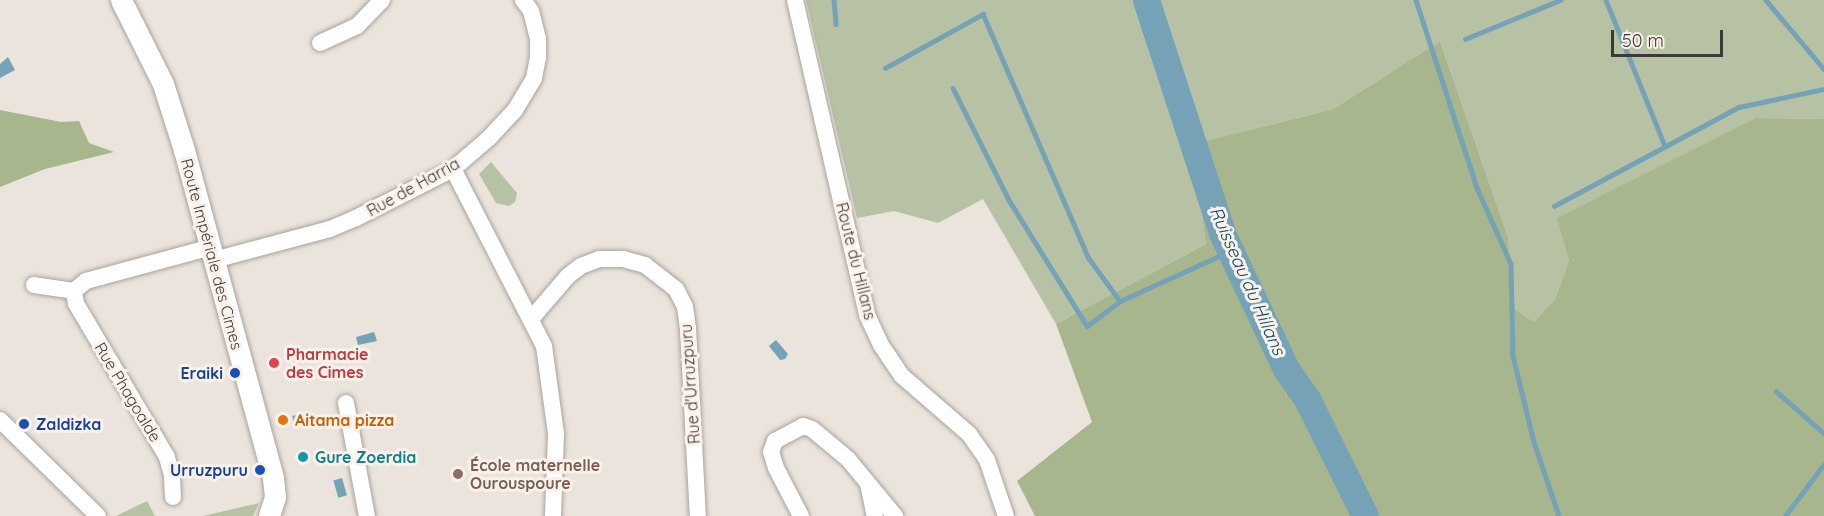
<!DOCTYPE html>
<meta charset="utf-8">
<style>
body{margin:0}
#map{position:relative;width:1824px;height:516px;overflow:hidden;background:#ebe4dd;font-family:Quicksand,sans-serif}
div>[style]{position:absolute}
.green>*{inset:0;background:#b7c2a5}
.forest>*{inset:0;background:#a8b68e}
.water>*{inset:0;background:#75a2b6;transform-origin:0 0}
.stream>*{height:4.5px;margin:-2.25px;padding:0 2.25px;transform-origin:2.25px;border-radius:2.25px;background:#75a2b6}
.river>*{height:27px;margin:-13.5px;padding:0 13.5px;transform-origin:13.5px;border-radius:13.5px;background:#75a2b6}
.roads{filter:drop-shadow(0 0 2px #aaa39c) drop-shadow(0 0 2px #aaa39c)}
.minor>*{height:16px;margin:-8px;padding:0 8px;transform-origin:8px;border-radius:8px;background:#fff}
.major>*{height:21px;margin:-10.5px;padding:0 10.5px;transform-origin:10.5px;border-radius:10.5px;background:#fff}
.dots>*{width:16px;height:16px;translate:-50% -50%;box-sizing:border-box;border:3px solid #f9f1ea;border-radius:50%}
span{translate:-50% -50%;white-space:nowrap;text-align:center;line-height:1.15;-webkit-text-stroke:6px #f9f1ea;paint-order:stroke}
.street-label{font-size:16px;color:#3c3a37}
.health-label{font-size:16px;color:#be3a42;font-weight:700}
.left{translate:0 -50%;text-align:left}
.transit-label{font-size:16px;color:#164399;font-weight:700}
.right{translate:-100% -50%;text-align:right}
.food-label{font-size:16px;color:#c56008;font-weight:700}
.culture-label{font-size:16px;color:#0d838f;font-weight:700}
.education-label{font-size:16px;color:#785e54;font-weight:700}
.water-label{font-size:18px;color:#0b4a61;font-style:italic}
.scale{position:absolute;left:1611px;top:30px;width:112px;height:27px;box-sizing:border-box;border:3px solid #3c3a37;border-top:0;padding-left:8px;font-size:18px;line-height:21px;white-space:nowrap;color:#3c3a37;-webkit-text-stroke:4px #f9f1ea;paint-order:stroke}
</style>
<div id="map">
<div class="green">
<i style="clip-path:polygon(806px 0,1824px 0,1824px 119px,1755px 118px,1558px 218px,1569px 260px,1555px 299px,1534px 322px,1515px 309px,1508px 237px,1440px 41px,1333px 109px,1192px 144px,1206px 244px,1056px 324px,983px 199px,938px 223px,894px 211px,857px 218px)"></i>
<i style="clip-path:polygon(491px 162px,517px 193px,515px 202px,509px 206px,496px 203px,479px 174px)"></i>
<i style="clip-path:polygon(147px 501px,155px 516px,116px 516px)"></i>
<i style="clip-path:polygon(259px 503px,253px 516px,203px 516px)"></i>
</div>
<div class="forest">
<i style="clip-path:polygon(1440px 41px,1508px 237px,1515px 309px,1534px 322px,1555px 299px,1569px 260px,1557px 218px,1755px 118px,1824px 119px,1824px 516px,1035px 516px,1017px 481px,1092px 422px,1056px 324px,1206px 244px,1192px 144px,1333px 109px)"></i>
<i style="clip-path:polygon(0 110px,61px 122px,79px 121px,89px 143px,114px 152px,45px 169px,0 187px)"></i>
</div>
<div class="water">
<i style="clip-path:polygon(8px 57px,15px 70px,0 78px,0 64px)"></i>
<i style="clip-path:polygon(374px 332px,377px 341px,358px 345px,356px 337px)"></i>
<i style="clip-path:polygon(776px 340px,788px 354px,785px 359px,780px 360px,769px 346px)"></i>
<i style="left:310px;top:412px;width:9px;height:18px;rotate:77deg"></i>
<i style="left:342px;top:478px;width:18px;height:9px;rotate:74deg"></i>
</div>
<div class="stream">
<i style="left:834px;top:0;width:24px;rotate:85deg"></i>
<i style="left:1416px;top:0;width:198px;rotate:72deg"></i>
<i style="left:1477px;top:188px;width:83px;rotate:65.9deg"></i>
<i style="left:1511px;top:264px;width:92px;rotate:88.8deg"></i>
<i style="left:1513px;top:356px;width:89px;rotate:76.3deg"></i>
<i style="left:1534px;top:442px;width:78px;rotate:71.3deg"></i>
<i style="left:1606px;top:0;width:157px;rotate:68deg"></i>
<i style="left:1766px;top:0;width:90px;rotate:50deg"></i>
<i style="left:1465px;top:39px;width:103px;rotate:-22.3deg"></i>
<i style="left:885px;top:68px;width:112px;rotate:-28.9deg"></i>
<i style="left:983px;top:14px;width:265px;rotate:66.6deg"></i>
<i style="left:1088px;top:257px;width:54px;rotate:54deg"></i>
<i style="left:953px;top:88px;width:125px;rotate:63.4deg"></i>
<i style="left:1009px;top:200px;width:148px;rotate:58.2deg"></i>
<i style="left:1087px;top:326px;width:41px;rotate:-37.1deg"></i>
<i style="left:1120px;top:301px;width:121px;rotate:-24.4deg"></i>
<i style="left:1554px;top:206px;width:210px;rotate:-28.2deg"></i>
<i style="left:1739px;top:107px;width:87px;rotate:-12deg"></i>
<i style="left:1776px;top:391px;width:64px;rotate:41.2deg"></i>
<i style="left:1785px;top:516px;width:65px;rotate:-53.1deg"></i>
</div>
<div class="river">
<i style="left:1146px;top:0;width:245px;rotate:71.9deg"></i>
<i style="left:1222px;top:233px;width:150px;rotate:64.8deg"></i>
<i style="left:1286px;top:369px;width:39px;rotate:55deg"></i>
<i style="left:1308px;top:401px;width:128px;rotate:63.6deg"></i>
</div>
<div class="roads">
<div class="minor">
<i style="left:795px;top:0;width:323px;rotate:77.1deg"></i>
<i style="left:867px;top:315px;width:33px;rotate:65deg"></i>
<i style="left:881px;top:345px;width:37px;rotate:56deg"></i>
<i style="left:902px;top:376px;width:89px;rotate:40.9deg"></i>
<i style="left:969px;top:434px;width:32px;rotate:55deg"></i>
<i style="left:987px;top:460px;width:59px;rotate:71.3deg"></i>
<i style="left:320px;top:43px;width:41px;rotate:-24.7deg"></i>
<i style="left:357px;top:26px;width:36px;rotate:-46deg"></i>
<i style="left:453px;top:169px;width:199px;rotate:62.8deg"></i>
<i style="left:544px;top:346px;width:89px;rotate:82.2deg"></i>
<i style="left:556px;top:434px;width:82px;rotate:92.1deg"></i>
<i style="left:214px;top:260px;width:120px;rotate:-15deg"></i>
<i style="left:330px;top:229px;width:28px;rotate:-23deg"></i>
<i style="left:356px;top:218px;width:109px;rotate:-26.8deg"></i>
<i style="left:453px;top:169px;width:48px;rotate:-40.7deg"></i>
<i style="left:489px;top:138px;width:38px;rotate:-47deg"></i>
<i style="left:515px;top:110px;width:37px;rotate:-59deg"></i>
<i style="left:534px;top:78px;width:20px;rotate:-79deg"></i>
<i style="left:538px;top:58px;width:19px;rotate:-90deg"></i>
<i style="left:538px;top:39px;width:29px;rotate:-104deg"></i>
<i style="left:531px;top:11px;width:14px;rotate:-126deg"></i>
<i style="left:34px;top:285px;width:40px;rotate:8.5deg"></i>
<i style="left:531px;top:319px;width:57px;rotate:-49.3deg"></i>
<i style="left:568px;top:276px;width:16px;rotate:-38deg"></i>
<i style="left:581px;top:266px;width:19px;rotate:-21deg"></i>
<i style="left:599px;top:259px;width:24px"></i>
<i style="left:623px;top:259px;width:23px;rotate:15deg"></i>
<i style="left:645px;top:265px;width:39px;rotate:38deg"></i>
<i style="left:676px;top:289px;width:20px;rotate:63deg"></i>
<i style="left:685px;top:307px;width:21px;rotate:82deg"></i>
<i style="left:688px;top:328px;width:188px;rotate:87deg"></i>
<i style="left:346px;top:403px;width:115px;rotate:79.5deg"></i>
<i style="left:0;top:420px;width:137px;rotate:44.4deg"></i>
<i style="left:868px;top:484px;width:33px;rotate:78deg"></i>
<i style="left:173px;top:497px;width:22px;rotate:-93deg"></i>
<i style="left:172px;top:475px;width:19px;rotate:-106deg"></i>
<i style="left:167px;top:457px;width:178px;rotate:-120.7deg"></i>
<i style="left:76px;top:304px;width:13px;rotate:-99deg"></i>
<i style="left:74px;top:291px;width:16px;rotate:-40deg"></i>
<i style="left:86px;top:281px;width:130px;rotate:-15.2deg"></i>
<i style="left:801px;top:516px;width:54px;rotate:-117.5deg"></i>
<i style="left:776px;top:468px;width:17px;rotate:-107deg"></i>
<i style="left:771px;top:452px;width:12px;rotate:-70deg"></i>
<i style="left:775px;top:441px;width:32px;rotate:-28deg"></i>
<i style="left:803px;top:426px;width:9px;rotate:18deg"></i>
<i style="left:812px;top:429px;width:47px;rotate:39.8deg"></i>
<i style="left:848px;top:459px;width:74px;rotate:50.5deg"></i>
</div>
<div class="major">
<i style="left:121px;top:0;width:94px;rotate:63.4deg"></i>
<i style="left:163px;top:84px;width:69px;rotate:72.3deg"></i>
<i style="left:184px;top:150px;width:340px;rotate:74.8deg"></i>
<i style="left:273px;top:478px;width:19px;rotate:84deg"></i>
<i style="left:275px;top:497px;width:20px;rotate:108deg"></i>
</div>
</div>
<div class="dots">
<i style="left:274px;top:363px;background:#e0444e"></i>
<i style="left:235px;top:373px;background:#1a4fb4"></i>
<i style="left:283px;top:420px;background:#e8710a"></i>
<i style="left:24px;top:424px;background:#1a4fb4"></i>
<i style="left:303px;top:457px;background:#0f9aa8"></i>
<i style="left:260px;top:470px;background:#1a4fb4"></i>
<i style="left:458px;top:474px;background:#8d6e63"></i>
</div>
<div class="street-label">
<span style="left:413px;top:187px;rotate:-29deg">Rue de Harria</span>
<span style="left:212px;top:254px;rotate:75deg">Route Impériale des Cimes</span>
<span style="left:856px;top:261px;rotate:76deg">Route du Hillans</span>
<span style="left:690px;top:384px;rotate:-94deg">Rue d'Urruzpuru</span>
<span style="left:128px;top:392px;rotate:59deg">Rue Phagoalde</span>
</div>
<div class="health-label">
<span class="left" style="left:286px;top:363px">Pharmacie<br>des Cimes</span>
</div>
<div class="transit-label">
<span class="right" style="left:223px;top:373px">Eraiki</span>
<span class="left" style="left:36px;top:424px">Zaldizka</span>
<span class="right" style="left:248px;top:470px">Urruzpuru</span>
</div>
<div class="food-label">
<span class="left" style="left:295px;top:420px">Aitama pizza</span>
</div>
<div class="culture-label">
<span class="left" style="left:315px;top:457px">Gure Zoerdia</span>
</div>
<div class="education-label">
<span class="left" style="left:470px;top:474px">École maternelle<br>Ourouspoure</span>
</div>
<div class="water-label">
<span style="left:1247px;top:281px;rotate:66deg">Ruisseau du Hillans</span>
</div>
<div class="scale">50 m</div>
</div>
